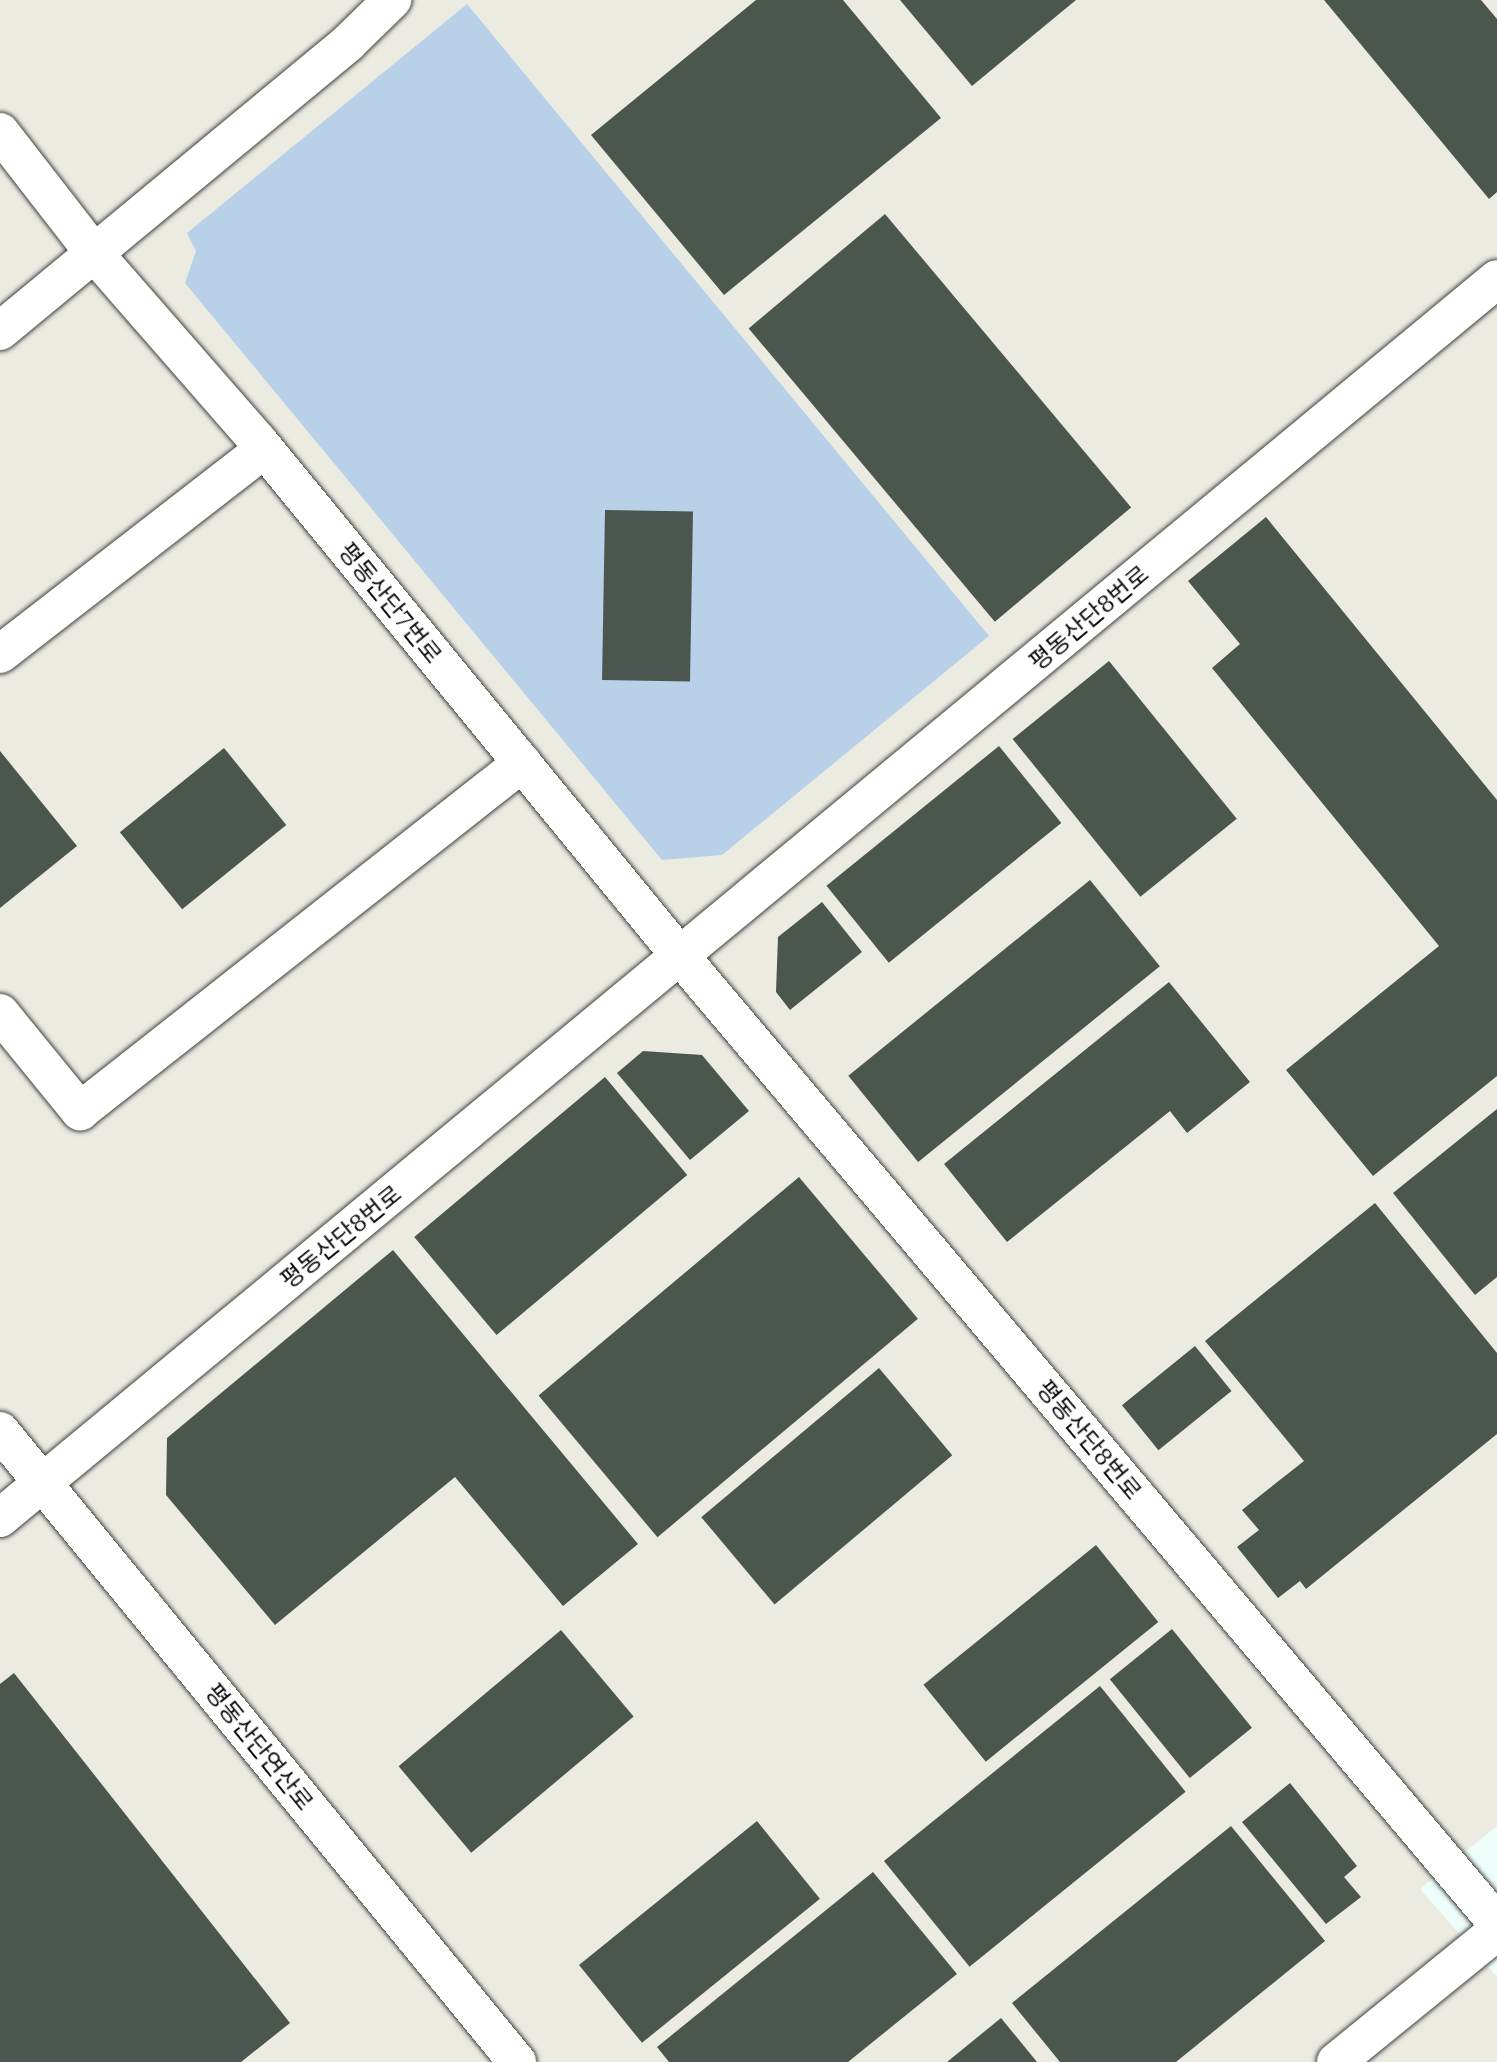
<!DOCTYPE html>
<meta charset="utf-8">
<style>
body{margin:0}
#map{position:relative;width:1497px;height:2062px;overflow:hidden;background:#eefffb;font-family:"IBM Plex Serif","Noto Sans KR",serif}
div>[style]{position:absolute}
.industrial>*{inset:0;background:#ecebe1}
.green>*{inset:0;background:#b8d1e9}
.building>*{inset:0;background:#4a564e;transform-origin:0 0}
.roads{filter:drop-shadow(0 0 2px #404040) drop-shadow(0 0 2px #404040)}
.minor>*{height:38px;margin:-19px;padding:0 19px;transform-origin:19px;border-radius:19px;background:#fff}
.tertiary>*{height:38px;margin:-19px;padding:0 19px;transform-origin:19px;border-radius:19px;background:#fff}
span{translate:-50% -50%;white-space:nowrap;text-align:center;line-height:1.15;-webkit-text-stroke:7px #fff;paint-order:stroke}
.street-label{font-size:24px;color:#0d0d0d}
</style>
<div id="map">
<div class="industrial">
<i style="clip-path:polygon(0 0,1497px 0,1497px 1826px,1420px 1889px,1497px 1977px,1497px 2062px,0 2062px)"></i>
</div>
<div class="green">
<i style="clip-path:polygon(467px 4px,989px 636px,722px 855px,662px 860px,185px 283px,196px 251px,187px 233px)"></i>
</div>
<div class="building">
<i style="clip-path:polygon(756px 0,843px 0,941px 118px,724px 295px,591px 135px)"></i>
<i style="clip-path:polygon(900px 0,1076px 0,972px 86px)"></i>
<i style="clip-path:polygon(1324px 0,1481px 0,1497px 19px,1497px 192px,1489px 199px)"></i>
<i style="left:885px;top:214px;width:383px;height:178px;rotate:50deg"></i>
<i style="left:605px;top:510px;width:88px;height:170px;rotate:1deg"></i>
<i style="clip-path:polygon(1266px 517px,1497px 800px,1497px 1076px,1373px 1176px,1286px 1070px,1439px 946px,1212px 668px,1240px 644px,1188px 581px)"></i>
<i style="left:1109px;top:661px;width:203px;height:124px;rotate:51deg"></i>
<i style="left:999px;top:746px;width:99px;height:222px;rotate:51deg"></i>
<i style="left:224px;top:748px;width:99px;height:134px;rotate:51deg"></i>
<i style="clip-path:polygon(0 751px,77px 846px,0 908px)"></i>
<i style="left:1090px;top:880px;width:111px;height:311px;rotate:51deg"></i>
<i style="clip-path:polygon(822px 902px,862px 952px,790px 1010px,776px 992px,778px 937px)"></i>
<i style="clip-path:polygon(1169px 982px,1250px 1082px,1187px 1133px,1170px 1111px,1007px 1242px,944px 1164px)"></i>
<i style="clip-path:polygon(643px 1051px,702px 1055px,749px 1111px,690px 1160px,617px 1073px)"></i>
<i style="left:605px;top:1077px;width:128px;height:249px;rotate:50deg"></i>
<i style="clip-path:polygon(1497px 1109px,1497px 1277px,1475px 1295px,1393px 1193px)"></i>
<i style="left:799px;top:1177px;width:185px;height:340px;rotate:50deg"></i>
<i style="clip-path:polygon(1375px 1203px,1497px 1353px,1497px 1434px,1306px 1589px,1300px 1581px,1278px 1598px,1237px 1547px,1259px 1530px,1242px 1510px,1304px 1461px,1205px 1341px)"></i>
<i style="clip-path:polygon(393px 1250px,638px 1544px,563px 1606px,455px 1477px,275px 1625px,166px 1495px,167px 1438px)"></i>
<i style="left:1195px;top:1346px;width:58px;height:94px;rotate:51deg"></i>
<i style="left:879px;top:1368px;width:114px;height:232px;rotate:50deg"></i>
<i style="left:1096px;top:1545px;width:99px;height:222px;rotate:51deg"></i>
<i style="left:1172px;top:1629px;width:127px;height:80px;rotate:51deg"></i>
<i style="left:561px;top:1630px;width:113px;height:212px;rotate:50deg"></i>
<i style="clip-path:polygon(14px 1673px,290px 2023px,241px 2062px,0 2062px,0 1684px)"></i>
<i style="left:1100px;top:1686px;width:136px;height:278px;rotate:51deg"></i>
<i style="clip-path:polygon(1290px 1783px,1357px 1866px,1344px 1877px,1361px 1897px,1326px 1924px,1242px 1822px)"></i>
<i style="left:757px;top:1821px;width:100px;height:229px;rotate:51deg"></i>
<i style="clip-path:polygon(1231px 1826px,1325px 1941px,1176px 2062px,1060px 2062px,1012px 2003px)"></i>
<i style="clip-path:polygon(873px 1872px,957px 1974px,848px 2062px,669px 2062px,657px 2047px)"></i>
<i style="clip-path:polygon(1001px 2018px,1037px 2062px,947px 2062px)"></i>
</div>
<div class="roads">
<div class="minor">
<i style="left:0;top:132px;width:153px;rotate:52.2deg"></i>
<i style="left:94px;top:253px;width:249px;rotate:48.9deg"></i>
<i style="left:258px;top:441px;width:667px;rotate:50.66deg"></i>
<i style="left:681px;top:957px;width:1265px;rotate:49.81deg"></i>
<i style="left:0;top:654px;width:334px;rotate:-37.8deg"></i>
<i style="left:0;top:1013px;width:127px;rotate:50.8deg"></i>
<i style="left:80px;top:1111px;width:563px;rotate:-38.21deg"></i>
<i style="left:0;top:1518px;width:1943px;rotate:-39.61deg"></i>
</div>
<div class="tertiary">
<i style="left:0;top:331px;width:452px;rotate:-39.6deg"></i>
<i style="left:348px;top:43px;width:62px;rotate:-44.3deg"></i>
<i style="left:0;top:1431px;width:816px;rotate:50.67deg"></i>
<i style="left:1336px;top:2062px;width:208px;rotate:-39.1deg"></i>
</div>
</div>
<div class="street-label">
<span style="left:390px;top:603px;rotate:51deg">평동산단7번로</span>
<span style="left:1089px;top:618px;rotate:-40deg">평동산단8번로</span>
<span style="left:341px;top:1237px;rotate:-39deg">평동산단8번로</span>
<span style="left:1089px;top:1440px;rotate:50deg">평동산단8번로</span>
<span style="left:259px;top:1747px;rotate:51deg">평동산단연산로</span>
</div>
</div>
